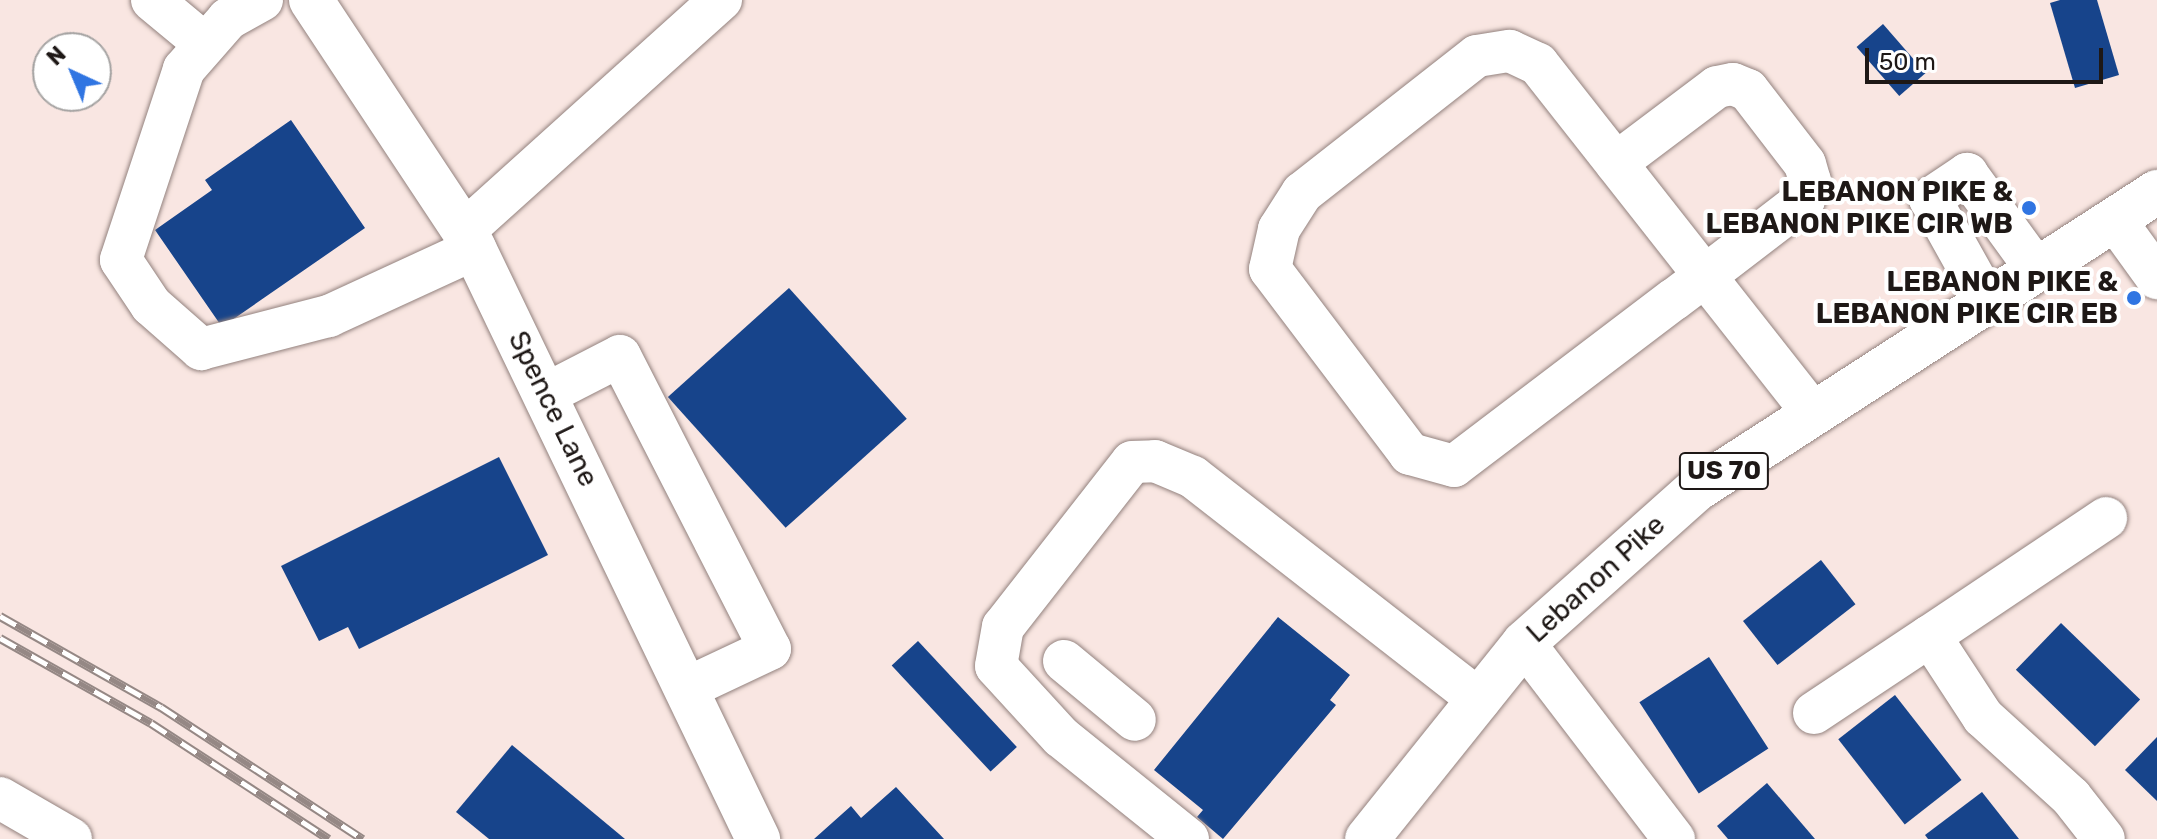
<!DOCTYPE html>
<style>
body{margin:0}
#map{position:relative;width:2157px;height:839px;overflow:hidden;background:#f9e6e2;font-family:Rubik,sans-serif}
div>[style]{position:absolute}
.building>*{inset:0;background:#17448b;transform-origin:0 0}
.roads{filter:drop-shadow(0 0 2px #93827e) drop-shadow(0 0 2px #93827e)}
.minor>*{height:42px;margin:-21px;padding:0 21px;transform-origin:21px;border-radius:21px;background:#fff}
.major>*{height:44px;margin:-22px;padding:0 22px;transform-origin:22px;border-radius:22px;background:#fff}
.rail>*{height:9px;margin-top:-4.5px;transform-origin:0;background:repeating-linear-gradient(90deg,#fff 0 18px,#958885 0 36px);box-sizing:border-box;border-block:2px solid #958885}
.dots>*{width:22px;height:22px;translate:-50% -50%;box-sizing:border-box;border:4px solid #fff;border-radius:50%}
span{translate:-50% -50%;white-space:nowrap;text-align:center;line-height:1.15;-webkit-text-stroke:8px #fff;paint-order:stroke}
.shield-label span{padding:2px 6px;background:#fff;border:2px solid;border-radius:6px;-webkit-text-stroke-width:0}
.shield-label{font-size:26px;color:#1e1816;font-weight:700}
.poi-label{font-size:28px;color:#1e1816;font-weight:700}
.right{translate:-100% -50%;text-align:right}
.street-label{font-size:28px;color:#1e1816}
.north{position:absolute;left:32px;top:32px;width:80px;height:80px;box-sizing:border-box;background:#fff;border:2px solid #a5a3a2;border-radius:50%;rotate:316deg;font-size:22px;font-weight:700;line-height:32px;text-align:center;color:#1e1816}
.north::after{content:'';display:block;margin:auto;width:28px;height:36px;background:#3075e2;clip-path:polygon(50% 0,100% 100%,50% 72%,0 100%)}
.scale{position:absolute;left:1865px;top:48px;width:238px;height:36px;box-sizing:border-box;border:4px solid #1e1816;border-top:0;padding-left:10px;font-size:24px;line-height:28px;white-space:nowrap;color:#1e1816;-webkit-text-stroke:6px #fff;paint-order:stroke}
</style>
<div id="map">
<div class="building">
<i style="clip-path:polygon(2060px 0,2097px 0,2119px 75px,2075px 88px,2050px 3px)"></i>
<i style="left:1883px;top:24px;width:65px;height:35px;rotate:49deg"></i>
<i style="clip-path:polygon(291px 120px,365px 228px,222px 327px,155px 230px,212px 190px,205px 180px)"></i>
<i style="left:789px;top:288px;width:176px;height:163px;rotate:48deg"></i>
<i style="clip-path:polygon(499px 457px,548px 555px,359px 649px,348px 627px,319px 641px,281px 566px)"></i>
<i style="left:1821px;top:560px;width:56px;height:99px;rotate:52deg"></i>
<i style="clip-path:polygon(1278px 617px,1350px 675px,1330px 700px,1336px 705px,1223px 839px,1197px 817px,1203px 810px,1154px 770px)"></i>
<i style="left:2061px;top:623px;width:110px;height:65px;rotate:44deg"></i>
<i style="left:918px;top:641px;width:145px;height:36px;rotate:47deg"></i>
<i style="left:1709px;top:657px;width:109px;height:83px;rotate:57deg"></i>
<i style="left:1895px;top:695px;width:108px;height:72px;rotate:52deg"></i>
<i style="clip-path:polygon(2157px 737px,2157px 801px,2125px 770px)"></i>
<i style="clip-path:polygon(512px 745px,625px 839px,489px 839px,456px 812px)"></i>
<i style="clip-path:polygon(1767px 783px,1815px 839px,1728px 839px,1717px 826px)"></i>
<i style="clip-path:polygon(896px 787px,944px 839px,814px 839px,851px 806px,861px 818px)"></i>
<i style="clip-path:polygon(1982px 792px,2019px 839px,1928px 839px,1925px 835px)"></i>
</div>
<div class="roads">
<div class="minor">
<i style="left:152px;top:0;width:69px;rotate:39.7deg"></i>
<i style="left:262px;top:0;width:39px;rotate:151deg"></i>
<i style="left:228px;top:19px;width:67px;rotate:131.3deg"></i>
<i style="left:184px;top:69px;width:201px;rotate:108.3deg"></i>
<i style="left:121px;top:260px;width:54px;rotate:56.3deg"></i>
<i style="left:151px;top:305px;width:67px;rotate:41.3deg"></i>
<i style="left:201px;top:349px;width:132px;rotate:-14.5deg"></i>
<i style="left:329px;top:316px;width:161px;rotate:-24.7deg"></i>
<i style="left:1616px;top:163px;width:126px;rotate:-37deg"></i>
<i style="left:1717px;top:87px;width:16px;rotate:-11deg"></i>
<i style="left:1733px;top:84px;width:16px;rotate:22deg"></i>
<i style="left:1748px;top:90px;width:93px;rotate:52.4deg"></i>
<i style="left:1805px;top:164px;width:18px;rotate:74deg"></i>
<i style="left:1810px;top:181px;width:20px;rotate:108deg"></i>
<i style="left:1804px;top:200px;width:125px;rotate:142.5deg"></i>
<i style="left:1705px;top:276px;width:39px;rotate:143deg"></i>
<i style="left:1674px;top:299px;width:276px;rotate:142.8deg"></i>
<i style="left:1454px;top:466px;width:46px;rotate:-164.7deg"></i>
<i style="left:1410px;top:454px;width:232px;rotate:-127.1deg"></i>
<i style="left:1270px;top:269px;width:41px;rotate:-77.3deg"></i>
<i style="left:1279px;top:229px;width:43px;rotate:-57.4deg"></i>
<i style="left:1302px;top:193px;width:222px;rotate:-38.1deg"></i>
<i style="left:1477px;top:56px;width:33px;rotate:-9deg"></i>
<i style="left:1510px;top:51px;width:31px;rotate:25deg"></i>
<i style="left:1538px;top:64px;width:270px;rotate:51.8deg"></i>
<i style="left:1705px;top:276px;width:174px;rotate:51.8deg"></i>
<i style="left:2115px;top:220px;width:72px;rotate:54.1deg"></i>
<i style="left:464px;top:231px;width:346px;rotate:-42deg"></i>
<i style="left:1987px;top:301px;width:117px;rotate:-119.2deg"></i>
<i style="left:1930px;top:199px;width:45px;rotate:-34deg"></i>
<i style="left:1967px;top:174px;width:117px;rotate:54deg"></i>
<i style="left:546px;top:394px;width:83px;rotate:-27.2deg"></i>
<i style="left:620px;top:356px;width:329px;rotate:62.9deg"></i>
<i style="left:770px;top:649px;width:92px;rotate:154.8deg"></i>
<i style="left:1930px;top:636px;width:212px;rotate:-33.8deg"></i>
<i style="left:1524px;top:643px;width:247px;rotate:52.6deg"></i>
<i style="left:1064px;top:661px;width:92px;rotate:39.7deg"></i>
<i style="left:1814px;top:713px;width:139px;rotate:-33.6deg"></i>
<i style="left:1930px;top:636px;width:97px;rotate:56.8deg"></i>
<i style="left:1983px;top:717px;width:119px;rotate:42.3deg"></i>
<i style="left:2071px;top:797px;width:53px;rotate:51.8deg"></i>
<i style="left:0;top:798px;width:82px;rotate:30deg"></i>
<i style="left:1188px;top:839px;width:163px;rotate:-141.2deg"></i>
<i style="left:1061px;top:737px;width:96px;rotate:-132.5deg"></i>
<i style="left:996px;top:666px;width:40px;rotate:-80deg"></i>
<i style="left:1003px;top:627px;width:209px;rotate:-52deg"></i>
<i style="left:1132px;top:462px;width:23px;rotate:-2deg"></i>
<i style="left:1155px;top:461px;width:41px;rotate:22.8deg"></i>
<i style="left:1193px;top:477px;width:363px;rotate:37.9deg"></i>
</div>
<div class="major">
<i style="left:311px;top:0;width:288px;rotate:56.5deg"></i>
<i style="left:470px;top:240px;width:665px;rotate:64.32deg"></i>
<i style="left:1367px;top:839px;width:251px;rotate:-51.3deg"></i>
<i style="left:1524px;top:643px;width:232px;rotate:-41.7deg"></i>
<i style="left:1697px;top:489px;width:548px;rotate:-32.85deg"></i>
</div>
</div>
<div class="rail">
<i style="left:0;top:616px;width:185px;rotate:29.5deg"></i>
<i style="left:161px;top:707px;width:241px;rotate:33.2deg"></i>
<i style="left:0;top:638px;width:173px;rotate:29.4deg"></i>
<i style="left:151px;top:723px;width:212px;rotate:33.1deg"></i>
</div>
<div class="dots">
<i style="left:2029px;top:208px;background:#3075e2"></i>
<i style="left:2134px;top:298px;background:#3075e2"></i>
</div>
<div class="shield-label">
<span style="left:1724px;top:471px">US 70</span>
</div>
<div class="poi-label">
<span class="right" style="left:2013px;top:208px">LEBANON PIKE &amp;<br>LEBANON PIKE CIR WB</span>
<span class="right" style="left:2118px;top:298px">LEBANON PIKE &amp;<br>LEBANON PIKE CIR EB</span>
</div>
<div class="street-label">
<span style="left:553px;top:409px;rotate:64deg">Spence Lane</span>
<span style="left:1596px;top:579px;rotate:-42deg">Lebanon Pike</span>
</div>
<div class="north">N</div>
<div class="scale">50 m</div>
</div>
